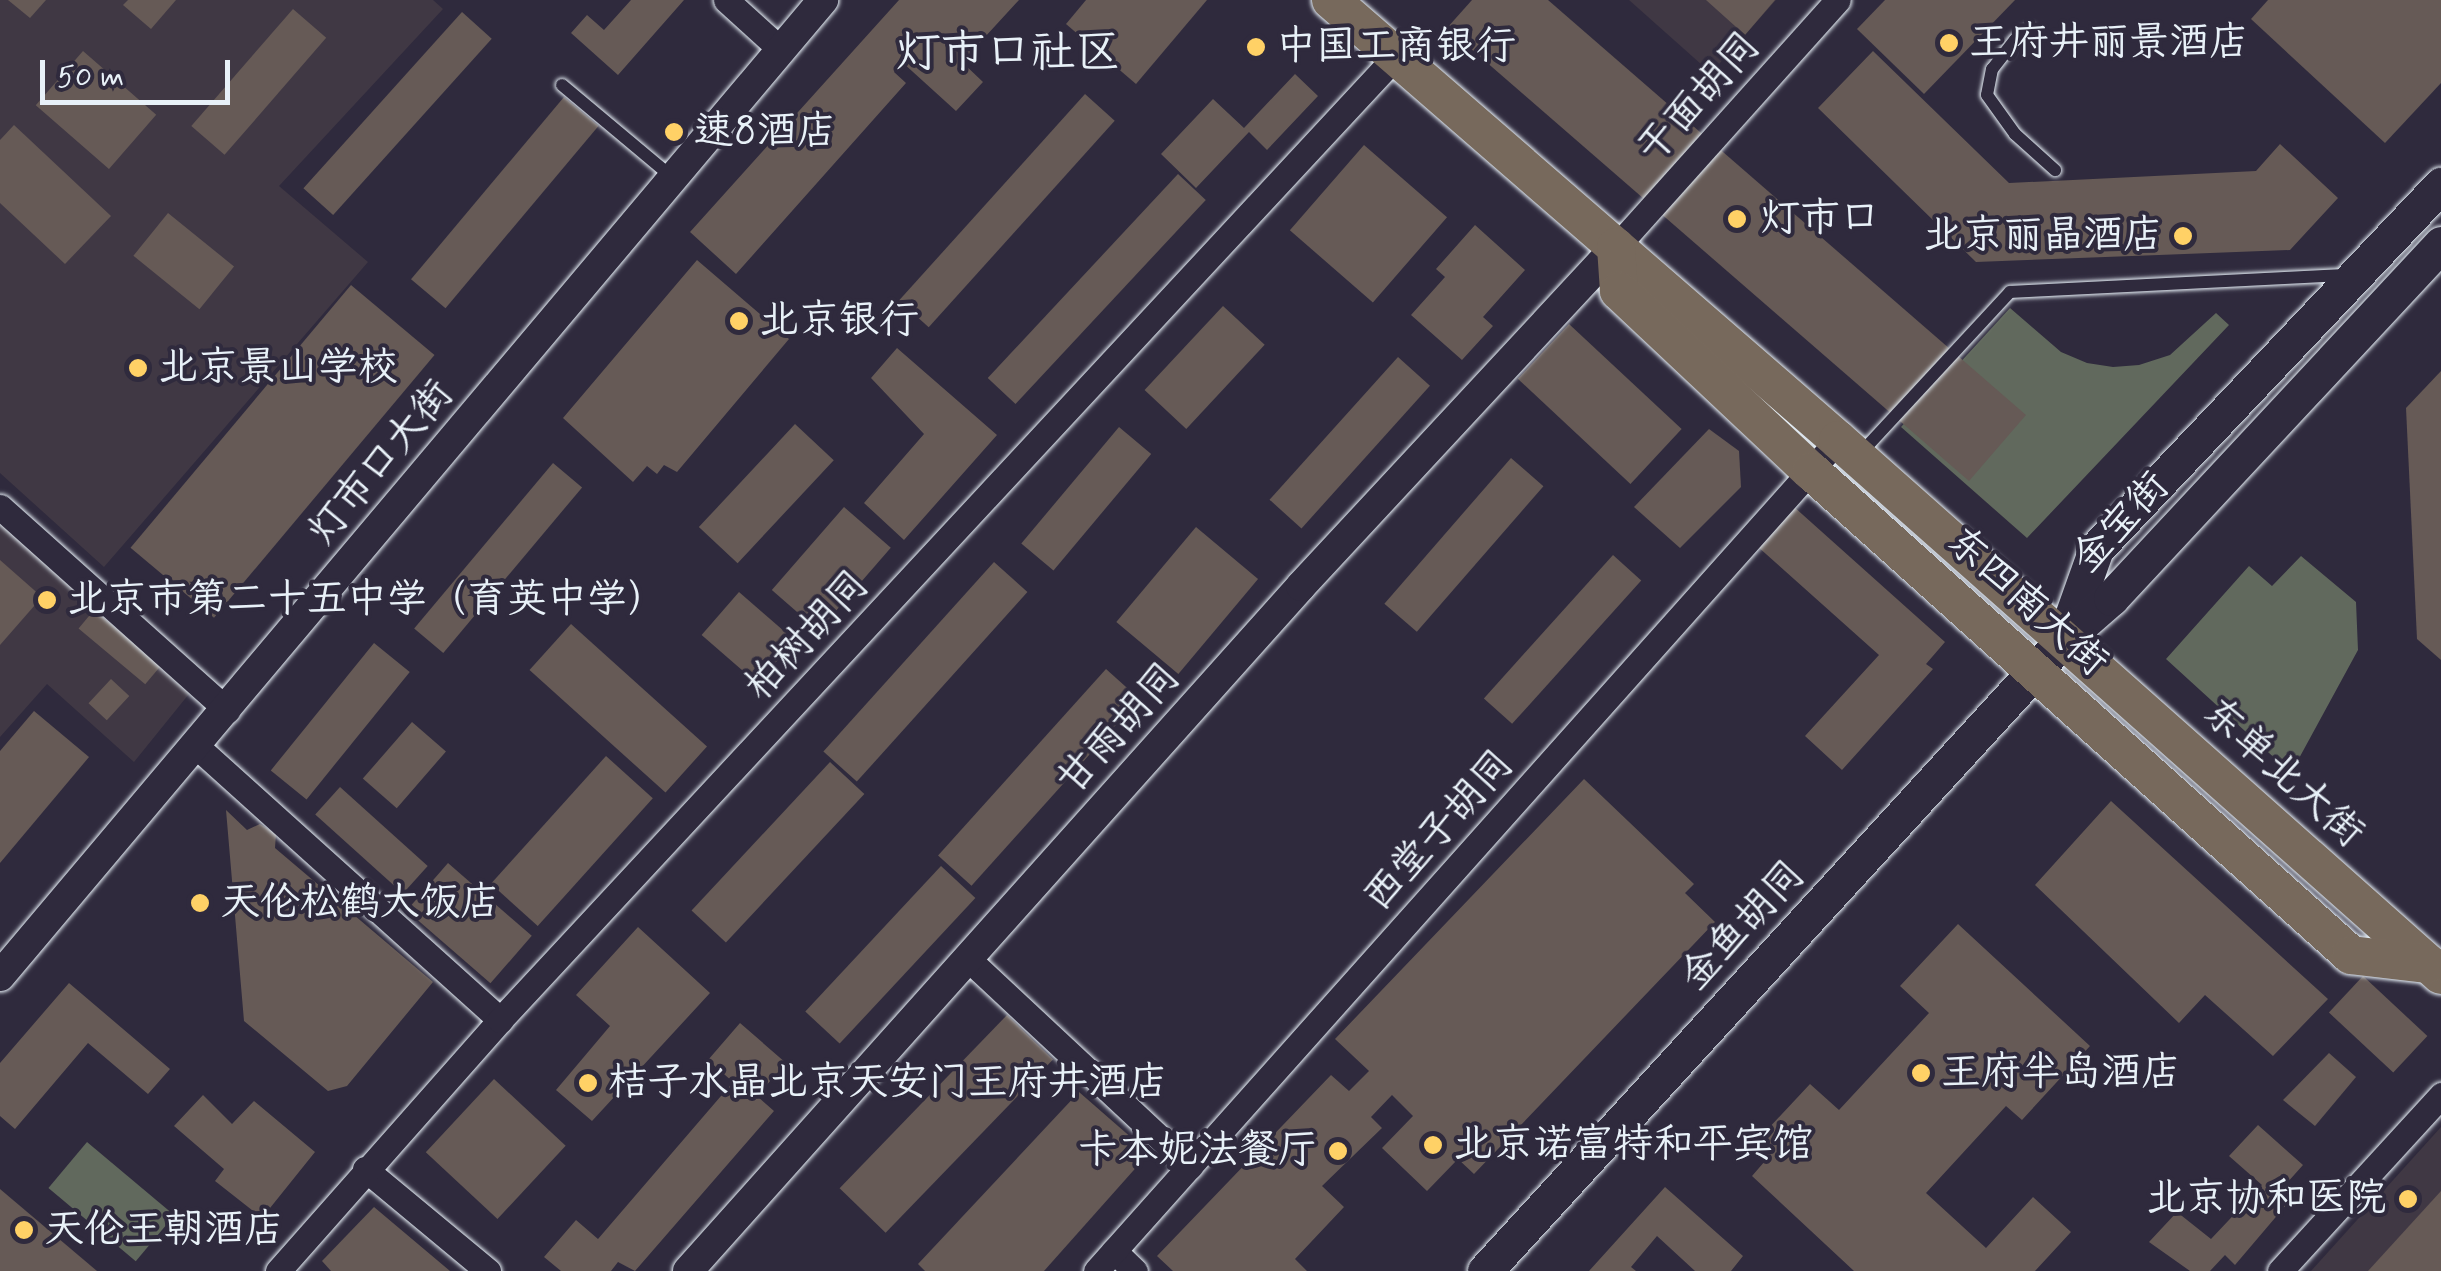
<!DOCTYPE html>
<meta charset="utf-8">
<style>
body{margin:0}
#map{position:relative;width:2441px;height:1271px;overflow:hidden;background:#2f2a3d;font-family:Mynerve,"LXGW WenKai TC",sans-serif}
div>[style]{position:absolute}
.built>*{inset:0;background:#403844}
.green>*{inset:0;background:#61695d;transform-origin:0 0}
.building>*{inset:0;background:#665a56;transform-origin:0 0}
.roads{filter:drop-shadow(0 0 2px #e8f1f8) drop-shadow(0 0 2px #e8f1f8)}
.service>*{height:12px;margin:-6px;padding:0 6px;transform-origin:6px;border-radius:6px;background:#2f2a3d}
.minor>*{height:25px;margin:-12.5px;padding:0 12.5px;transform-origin:12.5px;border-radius:12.5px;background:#2f2a3d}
.tertiary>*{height:30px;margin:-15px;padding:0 15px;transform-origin:15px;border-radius:15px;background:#2f2a3d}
.secondary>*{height:35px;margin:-17.5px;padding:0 17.5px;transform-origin:17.5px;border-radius:17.5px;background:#2f2a3d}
.primary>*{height:38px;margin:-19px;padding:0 19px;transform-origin:19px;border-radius:19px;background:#77695c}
.dots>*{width:28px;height:28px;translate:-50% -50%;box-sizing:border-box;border:5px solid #2f2a3d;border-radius:50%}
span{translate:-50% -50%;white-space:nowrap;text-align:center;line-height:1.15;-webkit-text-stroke:8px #2f2a3d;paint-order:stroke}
.poi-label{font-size:40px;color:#e8f1f8}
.left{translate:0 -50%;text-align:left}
.right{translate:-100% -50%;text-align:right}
.street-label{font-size:40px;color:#e8f1f8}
.quarter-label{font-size:45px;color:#e8f1f8}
.scale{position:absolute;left:40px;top:60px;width:190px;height:45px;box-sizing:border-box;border:5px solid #e8f1f8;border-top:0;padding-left:12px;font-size:30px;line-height:35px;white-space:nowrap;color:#e8f1f8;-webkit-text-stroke:8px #2f2a3d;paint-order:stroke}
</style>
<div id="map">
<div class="built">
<i style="clip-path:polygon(0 0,433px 0,443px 9px,279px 186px,368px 262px,104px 567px,0 473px)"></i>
<i style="clip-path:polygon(1629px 0,1776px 0,1711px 73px)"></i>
<i style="clip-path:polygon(0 517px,193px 689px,134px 762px,47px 684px,0 737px)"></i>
<i style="clip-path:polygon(2441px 1127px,2441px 1271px,2311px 1271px)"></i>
</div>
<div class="green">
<i style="clip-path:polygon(2010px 308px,2061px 352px,2087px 363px,2113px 367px,2139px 365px,2170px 355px,2216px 313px,2229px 325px,2027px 538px,1901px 427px)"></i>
<i style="clip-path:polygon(2301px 556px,2356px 602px,2358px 650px,2291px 773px,2166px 659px,2249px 566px,2272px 586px)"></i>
<i style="left:87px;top:1142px;width:114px;height:60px;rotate:40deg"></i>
</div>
<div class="building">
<i style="clip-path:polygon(8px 0,46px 0,30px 18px)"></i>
<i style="clip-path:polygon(128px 0,176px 0,151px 29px,123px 5px)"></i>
<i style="clip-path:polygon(631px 0,684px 0,618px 75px,571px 33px,587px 15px,604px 30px)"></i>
<i style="clip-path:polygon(899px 0,1019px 0,962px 62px,983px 82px,956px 111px,902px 62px,894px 72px,906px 83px,736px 274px,690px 232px)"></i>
<i style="clip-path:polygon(1086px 0,1207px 0,1136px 84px,1066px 24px)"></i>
<i style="clip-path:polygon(1472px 0,1548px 0,2026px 415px,1969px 481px,1447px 28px)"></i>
<i style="clip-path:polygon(1706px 0,1775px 0,1745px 35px)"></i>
<i style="clip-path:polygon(1885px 0,2015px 0,1924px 94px,1857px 29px)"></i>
<i style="clip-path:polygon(2268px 0,2441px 0,2441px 83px,2385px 143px,2251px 19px)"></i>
<i style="left:293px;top:9px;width:44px;height:155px;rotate:41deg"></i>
<i style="left:462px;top:12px;width:40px;height:237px;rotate:42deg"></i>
<i style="left:83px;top:51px;width:97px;height:72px;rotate:41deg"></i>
<i style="clip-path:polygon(1873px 51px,2009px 183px,2256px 171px,2280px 144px,2338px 198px,2290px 250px,1976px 262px,1818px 108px)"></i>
<i style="clip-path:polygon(1295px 74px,1318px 96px,1267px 150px,1249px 132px,1196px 188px,1161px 154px,1213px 99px,1244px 128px)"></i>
<i style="left:1085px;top:94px;width:40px;height:278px;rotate:42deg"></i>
<i style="left:564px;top:97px;width:45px;height:238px;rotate:40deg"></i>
<i style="clip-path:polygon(14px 125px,111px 216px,65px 264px,0 203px,0 140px)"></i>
<i style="left:1364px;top:145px;width:110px;height:113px;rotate:41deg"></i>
<i style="left:1178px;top:174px;width:38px;height:279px;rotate:43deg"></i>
<i style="left:168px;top:213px;width:85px;height:55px;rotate:39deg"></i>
<i style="clip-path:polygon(1475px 225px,1525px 270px,1483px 317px,1493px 326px,1462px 360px,1411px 315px,1445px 277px,1436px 269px)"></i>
<i style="clip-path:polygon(697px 260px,789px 339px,677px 472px,664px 465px,657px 474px,647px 466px,633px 482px,563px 418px)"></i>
<i style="left:351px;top:285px;width:109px;height:343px;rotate:40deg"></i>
<i style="left:1223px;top:306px;width:57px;height:115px;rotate:43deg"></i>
<i style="left:1569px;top:324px;width:154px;height:75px;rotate:43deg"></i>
<i style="clip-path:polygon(897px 348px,997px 435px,904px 540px,864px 503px,924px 434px,871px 378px)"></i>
<i style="left:1398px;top:357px;width:43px;height:192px;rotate:42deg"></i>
<i style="clip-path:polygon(2441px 371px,2441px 660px,2417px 639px,2406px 408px)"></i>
<i style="left:795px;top:424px;width:53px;height:141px;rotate:43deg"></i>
<i style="left:1119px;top:427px;width:42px;height:152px;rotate:40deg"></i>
<i style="clip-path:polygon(1709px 429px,1739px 451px,1741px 487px,1680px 548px,1634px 507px)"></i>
<i style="left:1511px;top:458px;width:43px;height:193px;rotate:41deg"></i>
<i style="left:553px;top:463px;width:38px;height:216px;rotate:40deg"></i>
<i style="clip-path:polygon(1793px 506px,1945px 642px,1926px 664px,1933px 669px,1842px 770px,1805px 736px,1879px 655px,1757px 546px)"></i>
<i style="left:844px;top:507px;width:62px;height:110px;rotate:41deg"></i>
<i style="left:1196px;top:527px;width:81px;height:124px;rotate:40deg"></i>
<i style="left:1613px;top:555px;width:38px;height:193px;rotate:42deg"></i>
<i style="clip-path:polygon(0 560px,42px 597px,0 645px)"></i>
<i style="left:994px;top:562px;width:45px;height:255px;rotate:42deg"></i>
<i style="left:739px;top:592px;width:74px;height:57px;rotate:41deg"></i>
<i style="left:94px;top:610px;width:87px;height:24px;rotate:40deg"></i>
<i style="left:571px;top:624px;width:183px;height:62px;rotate:42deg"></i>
<i style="left:374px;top:643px;width:46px;height:164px;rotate:39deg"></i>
<i style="left:1106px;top:669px;width:45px;height:251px;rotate:42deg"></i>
<i style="left:111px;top:679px;width:25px;height:33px;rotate:43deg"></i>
<i style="clip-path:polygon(34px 711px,89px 757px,0 863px,0 751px)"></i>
<i style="left:412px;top:722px;width:45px;height:75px;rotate:41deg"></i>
<i style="left:606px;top:756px;width:63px;height:172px;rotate:42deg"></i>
<i style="left:830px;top:762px;width:47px;height:203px;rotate:43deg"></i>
<i style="clip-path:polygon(1584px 779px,1694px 884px,1685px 893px,1715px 922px,1474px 1174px,1458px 1159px,1427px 1191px,1382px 1148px,1413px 1116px,1392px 1095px,1371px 1117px,1382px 1128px,1322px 1186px,1344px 1207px,1295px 1259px,1307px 1271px,1173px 1271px,1157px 1256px,1331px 1075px,1349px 1091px,1369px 1071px,1335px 1039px)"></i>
<i style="left:340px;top:787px;width:118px;height:37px;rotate:42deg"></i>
<i style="clip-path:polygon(2111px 801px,2328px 999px,2273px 1056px,2205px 995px,2179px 1023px,2035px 885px)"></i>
<i style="clip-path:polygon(226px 810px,247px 830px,260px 824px,276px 834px,275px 848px,433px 982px,347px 1086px,328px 1091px,244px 1021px)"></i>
<i style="left:448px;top:863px;width:111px;height:63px;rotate:41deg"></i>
<i style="left:941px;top:866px;width:47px;height:199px;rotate:43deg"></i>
<i style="clip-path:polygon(1958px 924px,2090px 1046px,2022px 1120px,2006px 1106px,1926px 1193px,1986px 1248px,2033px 1197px,2071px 1232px,2035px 1271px,1854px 1271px,1752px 1176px,1765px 1161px,1751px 1147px,1810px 1084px,1839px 1110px,1929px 1013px,1900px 986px)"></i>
<i style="clip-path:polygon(638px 927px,710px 993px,592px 1121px,556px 1090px,610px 1026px,576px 995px)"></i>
<i style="left:2363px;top:976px;width:88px;height:50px;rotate:43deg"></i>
<i style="clip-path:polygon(69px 983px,170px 1069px,148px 1094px,88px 1043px,15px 1129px,0 1116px,0 1063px)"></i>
<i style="left:1007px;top:1015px;width:64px;height:241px;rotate:44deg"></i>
<i style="clip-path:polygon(740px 1023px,786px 1063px,757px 1096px,774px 1111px,635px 1271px,618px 1262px,611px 1271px,561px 1271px,544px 1257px,576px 1220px,598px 1239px,733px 1082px,708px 1060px)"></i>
<i style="clip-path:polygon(2329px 1053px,2356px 1077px,2315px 1126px,2283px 1100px)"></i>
<i style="left:494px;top:1079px;width:98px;height:100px;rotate:43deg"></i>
<i style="clip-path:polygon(1079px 1092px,1149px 1153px,1044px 1271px,925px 1271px,918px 1264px)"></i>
<i style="clip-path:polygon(203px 1095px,232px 1124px,254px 1101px,315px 1152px,262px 1218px,215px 1181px,224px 1169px,174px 1126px)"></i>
<i style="clip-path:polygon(2258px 1125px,2303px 1165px,2276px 1195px,2286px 1205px,2235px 1265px,2225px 1255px,2210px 1271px,2190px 1271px,2149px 1242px,2177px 1212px,2211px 1239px,2262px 1185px,2229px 1156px)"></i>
<i style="clip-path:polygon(1665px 1187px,1743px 1256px,1731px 1271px,1695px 1271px,1657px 1236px,1631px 1267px,1636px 1271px,1589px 1271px)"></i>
<i style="clip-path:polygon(0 1189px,97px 1271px,0 1271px)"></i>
<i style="clip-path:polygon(2441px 1191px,2441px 1271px,2368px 1271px)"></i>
<i style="clip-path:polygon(374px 1207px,450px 1271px,331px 1271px,322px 1261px)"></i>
</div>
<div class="roads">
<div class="service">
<i style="left:2030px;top:30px;width:18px;rotate:146deg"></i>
<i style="left:2015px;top:40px;width:37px;rotate:128deg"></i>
<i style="left:1992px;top:69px;width:26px;rotate:101deg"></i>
<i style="left:1987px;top:95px;width:48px;rotate:54.3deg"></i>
<i style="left:2015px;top:134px;width:54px;rotate:42deg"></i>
<i style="left:562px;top:85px;width:143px;rotate:39.9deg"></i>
<i style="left:1859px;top:455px;width:222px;rotate:-47.2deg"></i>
<i style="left:2010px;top:292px;width:338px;rotate:-2.9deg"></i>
</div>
<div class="minor">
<i style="left:726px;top:0;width:72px;rotate:42.2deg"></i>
<i style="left:1616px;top:247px;width:332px;rotate:-48.1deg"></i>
<i style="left:0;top:507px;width:305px;rotate:41.8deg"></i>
<i style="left:195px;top:745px;width:411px;rotate:42deg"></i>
<i style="left:967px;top:958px;width:305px;rotate:43deg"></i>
<i style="left:365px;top:1169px;width:160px;rotate:39.7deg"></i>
<i style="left:1114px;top:1251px;width:29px;rotate:44deg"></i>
<i style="left:278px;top:1271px;width:335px;rotate:-48.5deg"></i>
<i style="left:500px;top:1020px;width:1316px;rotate:-47.09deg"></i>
<i style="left:1096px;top:1271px;width:1114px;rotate:-48.24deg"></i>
<i style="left:2280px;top:1271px;width:239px;rotate:-47.5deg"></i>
</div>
<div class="tertiary">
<i style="left:0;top:976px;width:1277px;rotate:-49.86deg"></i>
<i style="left:688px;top:1271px;width:919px;rotate:-48.17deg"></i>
<i style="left:1301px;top:586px;width:463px;rotate:-47.1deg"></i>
</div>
<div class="secondary">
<i style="left:2065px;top:636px;width:92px;rotate:-70.4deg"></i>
<i style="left:2096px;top:549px;width:502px;rotate:-46.54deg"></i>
<i style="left:1485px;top:1271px;width:857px;rotate:-47.51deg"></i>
<i style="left:2064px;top:639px;width:62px;rotate:-41.1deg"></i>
<i style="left:2111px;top:598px;width:484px;rotate:-47deg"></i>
</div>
<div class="primary">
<i style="left:1331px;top:0;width:671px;rotate:40.95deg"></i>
<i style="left:1838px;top:440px;width:806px;rotate:41.58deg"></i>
<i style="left:1616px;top:247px;width:44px;rotate:86.1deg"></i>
<i style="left:1619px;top:291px;width:263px;rotate:43.2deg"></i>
<i style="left:1811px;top:471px;width:725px;rotate:41.87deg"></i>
<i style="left:2351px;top:955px;width:78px;rotate:6.7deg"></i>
</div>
</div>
<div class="dots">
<i style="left:1949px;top:43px;background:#ffd166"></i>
<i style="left:1256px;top:47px;background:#ffd166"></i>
<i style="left:674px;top:132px;background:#ffd166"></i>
<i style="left:1737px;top:219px;background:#ffd166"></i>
<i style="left:2183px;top:236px;background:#ffd166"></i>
<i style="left:739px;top:321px;background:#ffd166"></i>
<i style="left:138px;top:368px;background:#ffd166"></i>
<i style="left:47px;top:600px;background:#ffd166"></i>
<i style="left:200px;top:903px;background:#ffd166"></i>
<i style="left:1921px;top:1073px;background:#ffd166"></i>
<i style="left:588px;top:1083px;background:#ffd166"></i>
<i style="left:1433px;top:1145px;background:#ffd166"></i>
<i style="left:1338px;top:1151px;background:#ffd166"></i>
<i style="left:2408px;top:1199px;background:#ffd166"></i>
<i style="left:24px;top:1230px;background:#ffd166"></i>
</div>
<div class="poi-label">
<span class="left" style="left:1969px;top:43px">王府井丽景酒店</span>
<span class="left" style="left:1276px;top:47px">中国工商银行</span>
<span class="left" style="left:694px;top:132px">速8酒店</span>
<span class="left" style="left:1760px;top:219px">灯市口</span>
<span class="right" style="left:2163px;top:236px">北京丽晶酒店</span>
<span class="left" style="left:759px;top:321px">北京银行</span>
<span class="left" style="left:158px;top:368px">北京景山学校</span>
<span class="left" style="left:67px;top:600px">北京市第二十五中学（育英中学）</span>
<span class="left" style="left:220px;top:903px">天伦松鹤大饭店</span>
<span class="left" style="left:1941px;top:1073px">王府半岛酒店</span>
<span class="left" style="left:608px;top:1083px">桔子水晶北京天安门王府井酒店</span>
<span class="left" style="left:1453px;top:1145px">北京诺富特和平宾馆</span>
<span class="right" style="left:1318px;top:1151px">卡本妮法餐厅</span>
<span class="right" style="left:2386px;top:1199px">北京协和医院</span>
<span class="left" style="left:44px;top:1230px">天伦王朝酒店</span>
</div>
<div class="street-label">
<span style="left:1699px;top:98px;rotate:-48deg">干面胡同</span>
<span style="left:381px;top:463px;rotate:-50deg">灯市口大街</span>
<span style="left:2121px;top:523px;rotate:-47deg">金宝街</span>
<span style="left:2027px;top:602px;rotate:42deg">东四南大街</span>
<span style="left:807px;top:636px;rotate:-47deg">柏树胡同</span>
<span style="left:1119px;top:729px;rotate:-48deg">甘雨胡同</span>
<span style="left:2283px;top:773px;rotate:42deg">东单北大街</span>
<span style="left:1439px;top:831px;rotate:-48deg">西堂子胡同</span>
<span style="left:1743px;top:926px;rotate:-47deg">金鱼胡同</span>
</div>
<div class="quarter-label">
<span style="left:1008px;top:54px">灯市口社区</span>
</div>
<div class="scale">50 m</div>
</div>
